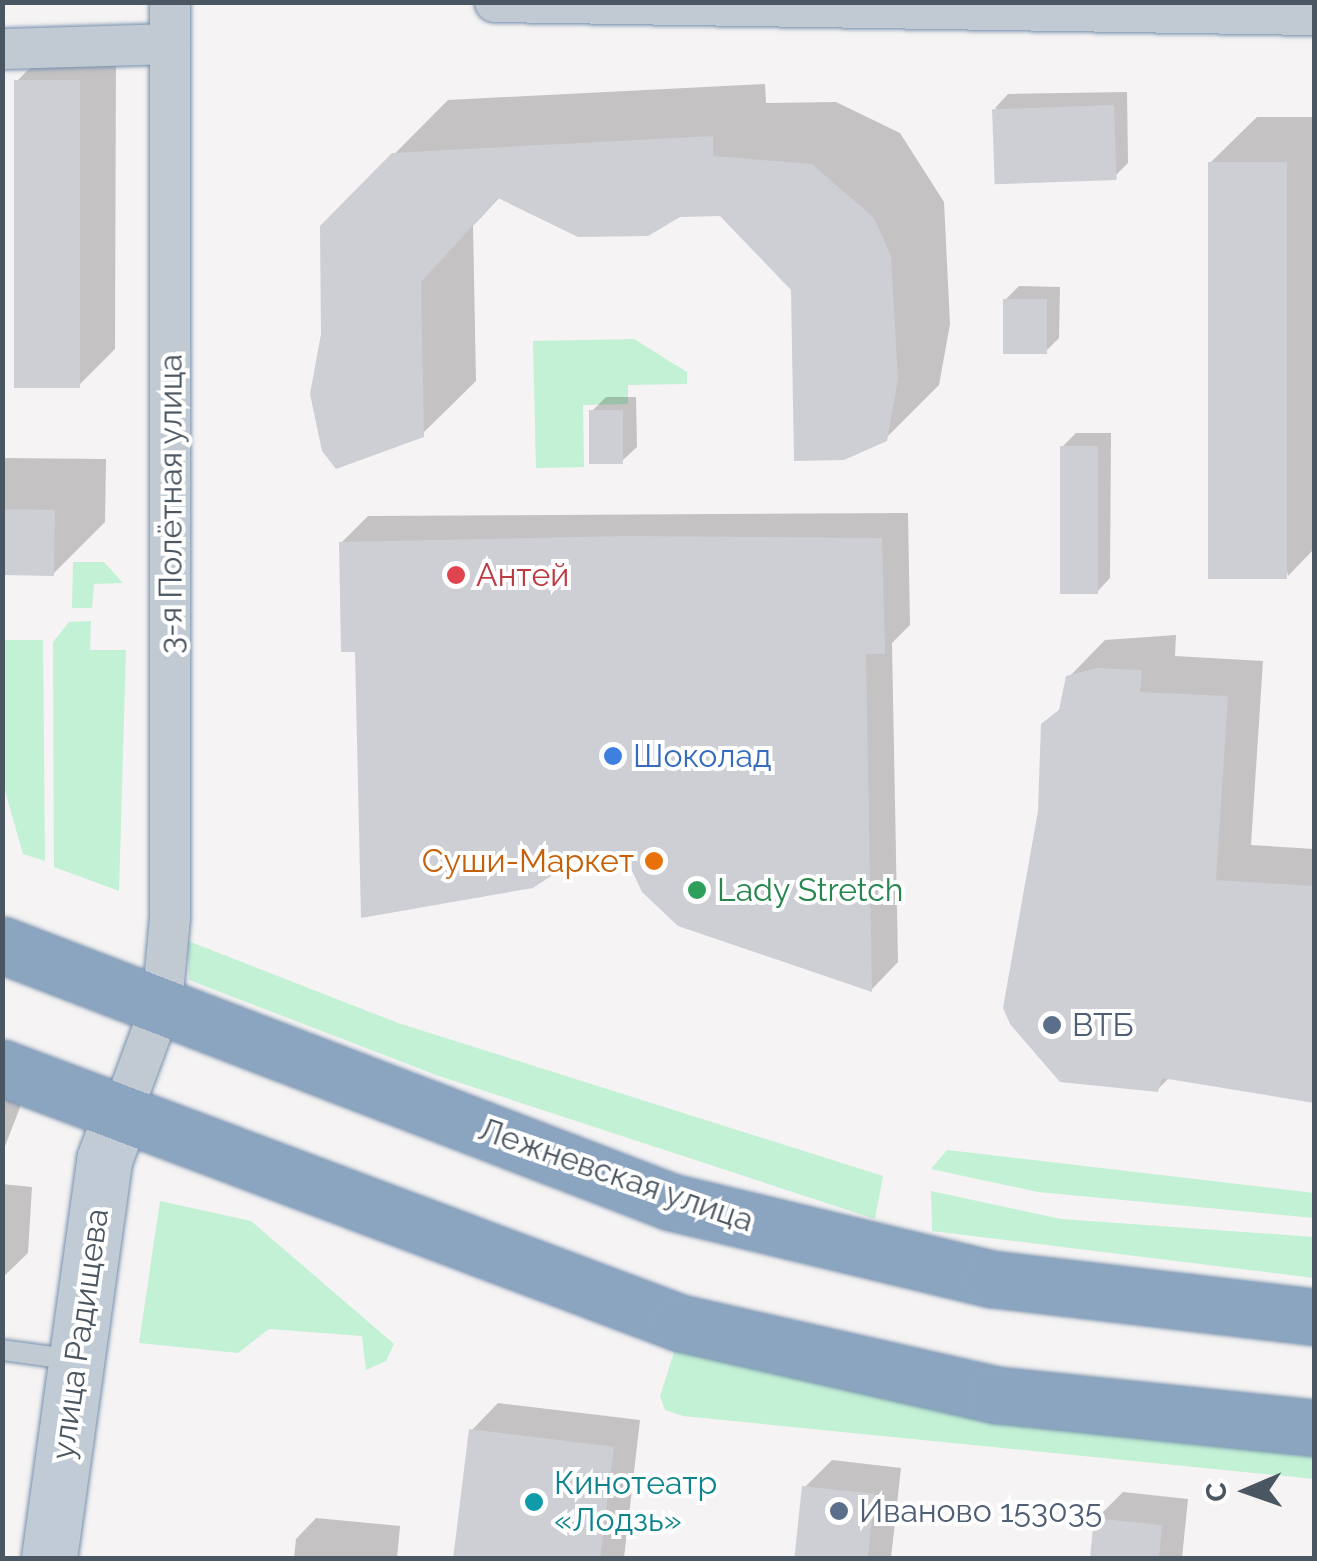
<!DOCTYPE html>
<meta charset="utf-8">
<style>
body{margin:0}
#map{position:relative;width:1317px;height:1561px;overflow:hidden;background:#f5f3f3;font-family:Raleway,sans-serif}
div>[style]{position:absolute}
.green>*{inset:0;background:#c3f1d5}
.shadow>*{inset:0;background:#0003}
.building>*{inset:0;background:#cdcfd5;transform-origin:0 0}
.roads{filter:drop-shadow(0 0 2px #7690ad) drop-shadow(0 0 2px #7690ad)}
.lane>*{height:20px;margin:-10px;padding:0 10px;transform-origin:10px;border-radius:10px;background:#c1cad2}
.street>*{height:40px;margin:-20px;padding:0 20px;transform-origin:20px;border-radius:20px;background:#c1cad2}
.secondary>*{height:55px;margin:-27.5px;padding:0 27.5px;transform-origin:27.5px;border-radius:27.5px;background:#c1cbd6}
.highway>*{height:55px;margin:-27.5px;padding:0 27.5px;transform-origin:27.5px;border-radius:27.5px;background:#8ba5c1}
.dots>*{width:28px;height:28px;translate:-50% -50%;box-sizing:border-box;border:5px solid #fff;border-radius:50%}
span{translate:-50% -50%;white-space:nowrap;text-align:center;line-height:1.15;-webkit-text-stroke:8px #fff;paint-order:stroke}
.street-label{font-size:32px;color:#4a5661}
.health-label{font-size:32px;color:#be3a42}
.left{translate:0 -50%;text-align:left}
.shop-label{font-size:32px;color:#366cbe}
.food-label{font-size:32px;color:#c56008}
.right{translate:-100% -50%;text-align:right}
.leisure-label{font-size:32px;color:#27864d}
.service-label{font-size:32px;color:#4e5e75}
.culture-label{font-size:32px;color:#0d838f}
.frame{position:absolute;inset:0;border:5px solid #4a5661;pointer-events:none}
.north{position:absolute;left:1197px;top:1441px;width:100px;height:100px;-webkit-text-stroke:8px #fff;paint-order:stroke;rotate:268deg;font-size:28px;font-weight:700;line-height:40px;text-align:center;color:#4a5661}
.north::after{content:'';display:block;margin:auto;width:35px;height:45px;background:#4a5661;clip-path:polygon(50% 0,100% 100%,50% 72%,0 100%)}
</style>
<div id="map">
<div class="green">
<i style="clip-path:polygon(634px 339px,687px 372px,687px 384px,628px 385px,628px 404px,583px 405px,584px 467px,536px 468px,533px 341px)"></i>
<i style="clip-path:polygon(73px 562px,104px 562px,123px 583px,94px 584px,92px 608px,72px 608px)"></i>
<i style="clip-path:polygon(91px 621px,90px 650px,126px 650px,119px 891px,54px 867px,53px 642px,69px 622px)"></i>
<i style="clip-path:polygon(3px 640px,43px 640px,45px 861px,23px 854px,3px 784px)"></i>
<i style="clip-path:polygon(188px 941px,398px 1023px,883px 1176px,875px 1219px,439px 1076px,189px 980px)"></i>
<i style="clip-path:polygon(947px 1150px,1314px 1193px,1314px 1218px,1038px 1192px,931px 1169px)"></i>
<i style="clip-path:polygon(931px 1191px,1061px 1219px,1314px 1237px,1314px 1278px,932px 1231px)"></i>
<i style="clip-path:polygon(160px 1201px,251px 1221px,394px 1344px,386px 1361px,366px 1370px,362px 1336px,269px 1329px,238px 1353px,139px 1343px)"></i>
<i style="clip-path:polygon(676px 1346px,996px 1423px,1314px 1450px,1314px 1479px,683px 1416px,665px 1410px,660px 1396px)"></i>
</div>
<div class="shadow">
<i style="clip-path:polygon(54px 44px,116px 44px,115px 349px,78px 386px,17px 81px)"></i>
<i style="clip-path:polygon(765px 84px,766px 103px,836px 102px,900px 133px,944px 202px,950px 324px,939px 385px,885px 439px,793px 289px,721px 213px,501px 196px,473px 226px,476px 381px,422px 434px,324px 334px,322px 227px,448px 100px)"></i>
<i style="clip-path:polygon(1127px 92px,1128px 163px,1114px 177px,995px 108px,1008px 94px)"></i>
<i style="clip-path:polygon(1257px 117px,1314px 117px,1314px 549px,1288px 576px,1210px 163px)"></i>
<i style="clip-path:polygon(1019px 286px,1060px 287px,1059px 338px,1045px 352px,1005px 300px)"></i>
<i style="clip-path:polygon(606px 397px,636px 397px,637px 447px,623px 460px,592px 411px)"></i>
<i style="clip-path:polygon(1076px 433px,1111px 433px,1110px 578px,1097px 592px,1062px 447px)"></i>
<i style="clip-path:polygon(2px 458px,106px 459px,105px 522px,53px 574px,2px 573px)"></i>
<i style="clip-path:polygon(908px 513px,910px 625px,892px 643px,898px 962px,872px 989px,628px 855px,358px 649px,341px 543px,368px 516px)"></i>
<i style="clip-path:polygon(1176px 635px,1175px 656px,1263px 661px,1251px 845px,1314px 849px,1314px 1100px,1171px 1076px,1157px 1090px,1040px 812px,1043px 725px,1062px 707px,1069px 677px,1105px 640px)"></i>
<i style="clip-path:polygon(2px 1089px,24px 1097px,2px 1154px)"></i>
<i style="clip-path:polygon(2px 1184px,32px 1187px,28px 1253px,2px 1278px)"></i>
<i style="clip-path:polygon(498px 1403px,640px 1420px,624px 1558px,457px 1558px,472px 1430px)"></i>
<i style="clip-path:polygon(832px 1460px,901px 1468px,891px 1558px,797px 1558px,805px 1487px)"></i>
<i style="clip-path:polygon(1123px 1492px,1188px 1499px,1182px 1558px,1092px 1558px,1096px 1519px)"></i>
<i style="clip-path:polygon(316px 1518px,400px 1526px,397px 1558px,294px 1558px,296px 1539px)"></i>
</div>
<div class="building">
<i style="left:14px;top:80px;width:66px;height:308px"></i>
<i style="left:1114px;top:105px;width:75px;height:122px;rotate:88deg"></i>
<i style="clip-path:polygon(713px 136px,713px 156px,812px 164px,874px 218px,891px 256px,898px 379px,887px 441px,844px 460px,794px 461px,791px 290px,720px 216px,680px 217px,648px 236px,578px 237px,498px 198px,421px 282px,424px 437px,336px 469px,322px 451px,310px 394px,321px 334px,320px 226px,392px 153px)"></i>
<i style="left:1208px;top:162px;width:79px;height:417px"></i>
<i style="left:1003px;top:299px;width:44px;height:55px"></i>
<i style="left:589px;top:410px;width:34px;height:54px"></i>
<i style="left:1060px;top:446px;width:38px;height:148px"></i>
<i style="left:2px;top:509px;width:53px;height:66px;rotate:1deg"></i>
<i style="clip-path:polygon(625px 536px,882px 538px,885px 654px,866px 654px,872px 992px,678px 926px,642px 892px,626px 858px,577px 859px,533px 888px,361px 918px,355px 652px,341px 652px,339px 542px)"></i>
<i style="clip-path:polygon(1097px 668px,1142px 670px,1140px 692px,1228px 696px,1216px 880px,1314px 886px,1314px 1103px,1162px 1078px,1158px 1092px,1060px 1082px,1010px 1024px,1003px 1008px,1038px 811px,1041px 724px,1059px 710px,1066px 676px)"></i>
<i style="left:469px;top:1429px;width:146px;height:130px;rotate:7deg"></i>
<i style="left:802px;top:1486px;width:73px;height:72px;rotate:6deg"></i>
<i style="clip-path:polygon(1094px 1518px,1162px 1525px,1159px 1558px,1090px 1558px)"></i>
</div>
<div class="roads">
<div class="lane">
<i style="left:2px;top:1350px;width:74px;rotate:7.8deg"></i>
</div>
<div class="street">
<i style="left:495px;top:2px;width:819px;rotate:0.91deg"></i>
<i style="left:2px;top:49px;width:168px;rotate:-1.7deg"></i>
<i style="left:122px;top:1112px;width:115px;rotate:-69.7deg"></i>
<i style="left:162px;top:1004px;width:86px;rotate:-84.7deg"></i>
<i style="left:170px;top:918px;width:916px;rotate:-90deg"></i>
</div>
<div class="secondary">
<i style="left:49px;top:1558px;width:402px;rotate:-82.1deg"></i>
<i style="left:104px;top:1160px;width:51px;rotate:-69.4deg"></i>
</div>
<div class="highway">
<i style="left:2px;top:945px;width:717px;rotate:21.01deg"></i>
<i style="left:671px;top:1202px;width:330px;rotate:13.5deg"></i>
<i style="left:992px;top:1279px;width:324px;rotate:6.7deg"></i>
<i style="left:2px;top:1068px;width:724px;rotate:20.61deg"></i>
<i style="left:680px;top:1323px;width:325px;rotate:12.8deg"></i>
<i style="left:997px;top:1395px;width:319px;rotate:5.9deg"></i>
</div>
</div>
<div class="dots">
<i style="left:456px;top:575px;background:#e0444e"></i>
<i style="left:613px;top:756px;background:#3f7fe0"></i>
<i style="left:654px;top:861px;background:#e8710a"></i>
<i style="left:697px;top:890px;background:#2e9e5b"></i>
<i style="left:1052px;top:1025px;background:#5c6f8a"></i>
<i style="left:534px;top:1502px;background:#0f9aa8"></i>
<i style="left:839px;top:1511px;background:#5c6f8a"></i>
</div>
<div class="street-label">
<span style="left:171px;top:504px;rotate:-90deg">3-я Полётная улица</span>
<span style="left:616px;top:1175px;rotate:19deg">Лежневская улица</span>
<span style="left:80px;top:1334px;rotate:-82deg">улица Радищева</span>
</div>
<div class="health-label">
<span class="left" style="left:476px;top:575px">Антей</span>
</div>
<div class="shop-label">
<span class="left" style="left:633px;top:756px">Шоколад</span>
</div>
<div class="food-label">
<span class="right" style="left:634px;top:861px">Суши-Маркет</span>
</div>
<div class="leisure-label">
<span class="left" style="left:717px;top:890px">Lady Stretch</span>
</div>
<div class="service-label">
<span class="left" style="left:1072px;top:1025px">ВТБ</span>
<span class="left" style="left:859px;top:1511px">Иваново 153035</span>
</div>
<div class="culture-label">
<span class="left" style="left:554px;top:1502px">Кинотеатр<br>«Лодзь»</span>
</div>
<div class="frame"></div>
<div class="north">С</div>
</div>
